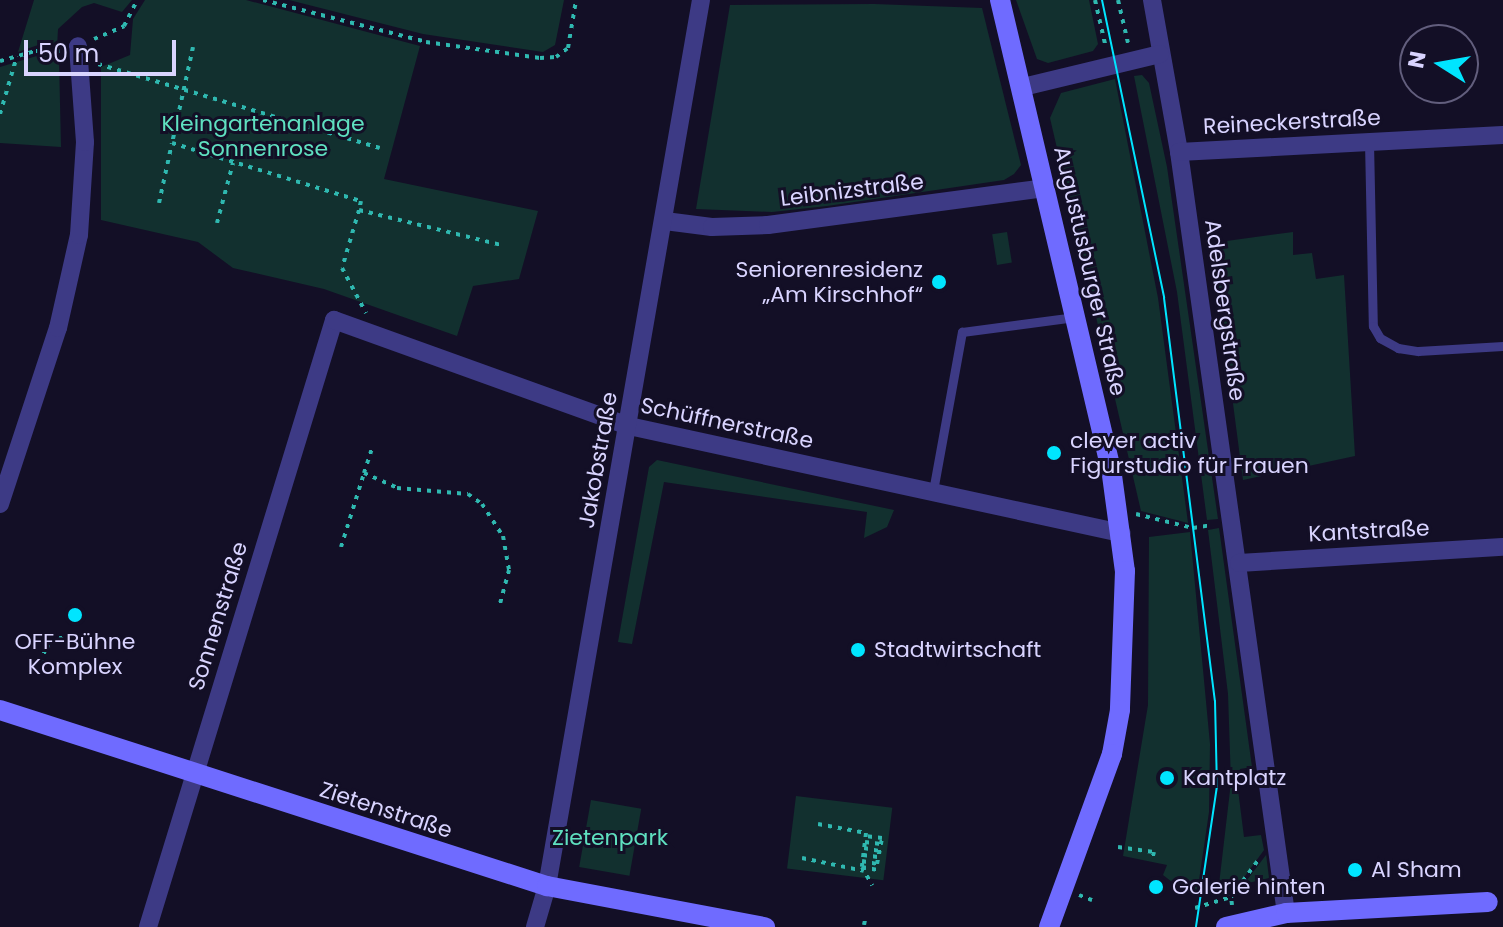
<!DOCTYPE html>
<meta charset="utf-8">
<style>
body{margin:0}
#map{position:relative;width:1503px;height:927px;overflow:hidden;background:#130f26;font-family:Poppins,sans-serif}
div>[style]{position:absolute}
.green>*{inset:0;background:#12302f;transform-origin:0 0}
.path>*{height:4px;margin-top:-2px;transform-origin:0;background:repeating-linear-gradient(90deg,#2fb8b0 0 4px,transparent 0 10px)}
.lane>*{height:9px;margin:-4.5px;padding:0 4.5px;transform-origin:4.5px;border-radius:4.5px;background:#3d3a85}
.street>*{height:18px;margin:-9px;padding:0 9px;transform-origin:9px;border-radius:9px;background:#3d3a85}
.secondary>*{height:20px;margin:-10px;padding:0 10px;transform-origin:10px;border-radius:10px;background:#6f6bff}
.tram>*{height:2px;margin:-1px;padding:0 1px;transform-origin:1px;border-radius:1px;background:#00e5ff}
.dots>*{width:22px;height:22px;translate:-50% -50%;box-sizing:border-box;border:4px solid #130f26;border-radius:50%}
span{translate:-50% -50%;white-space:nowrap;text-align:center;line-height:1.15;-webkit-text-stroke:6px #130f26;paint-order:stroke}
.street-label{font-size:22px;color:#d9d4ff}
.park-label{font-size:22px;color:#5fe0c0}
.poi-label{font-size:22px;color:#d9d4ff}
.right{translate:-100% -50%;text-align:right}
.left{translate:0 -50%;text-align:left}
.north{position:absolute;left:1399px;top:24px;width:80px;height:80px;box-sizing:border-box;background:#130f26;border:2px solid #625e7d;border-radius:50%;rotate:281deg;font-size:22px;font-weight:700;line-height:32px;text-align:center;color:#d9d4ff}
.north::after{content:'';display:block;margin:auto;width:28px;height:36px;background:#00e5ff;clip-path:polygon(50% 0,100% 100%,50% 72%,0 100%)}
.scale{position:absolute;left:24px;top:40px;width:152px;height:36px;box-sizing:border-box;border:4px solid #d9d4ff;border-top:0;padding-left:10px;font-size:24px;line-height:28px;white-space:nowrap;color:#d9d4ff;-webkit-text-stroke:6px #130f26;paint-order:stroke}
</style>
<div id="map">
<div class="green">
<i style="clip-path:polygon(34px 0,132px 0,122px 12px,94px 3px,82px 7px,58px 29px,57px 48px,38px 45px,18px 52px)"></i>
<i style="clip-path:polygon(145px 0,246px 0,420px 46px,384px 179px,538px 211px,519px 279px,473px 286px,457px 336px,324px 289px,233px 268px,198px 242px,101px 220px,101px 67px,130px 55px,133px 19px)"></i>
<i style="clip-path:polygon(289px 0,564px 0,555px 45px,543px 52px,423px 34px)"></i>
<i style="clip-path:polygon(1016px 0,1089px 0,1098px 44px,1093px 51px,1048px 63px,1037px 59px)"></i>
<i style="clip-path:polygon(874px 4px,982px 8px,1021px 165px,1014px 174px,1004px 180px,827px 206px,772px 212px,696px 209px,730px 5px)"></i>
<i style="clip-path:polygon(40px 55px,59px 60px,61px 147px,0 143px,0 67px)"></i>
<i style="clip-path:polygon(1142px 75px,1149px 83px,1167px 167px,1218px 519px,1207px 520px,1177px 292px,1134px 76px)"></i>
<i style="clip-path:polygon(1115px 79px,1158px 298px,1188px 523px,1141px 511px,1050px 118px,1061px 93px)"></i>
<i style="left:1007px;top:232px;width:31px;height:15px;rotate:81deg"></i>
<i style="clip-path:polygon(1293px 232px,1293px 255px,1312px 253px,1316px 279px,1344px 275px,1355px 456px,1243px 480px,1212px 243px)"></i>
<i style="clip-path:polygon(657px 460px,894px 510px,887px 527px,864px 538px,867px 512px,664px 482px,632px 644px,618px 642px,649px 467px)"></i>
<i style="clip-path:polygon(1219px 528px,1252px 767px,1240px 769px,1237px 782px,1244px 837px,1261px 835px,1264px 850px,1237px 887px,1218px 893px,1231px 782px,1228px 694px,1208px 530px)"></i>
<i style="clip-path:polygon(1190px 532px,1210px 744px,1209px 812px,1197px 894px,1185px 892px,1163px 875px,1167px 865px,1123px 856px,1148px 705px,1149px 537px)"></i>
<i style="left:796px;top:796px;width:97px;height:73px;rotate:7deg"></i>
<i style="left:591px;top:800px;width:51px;height:68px;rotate:10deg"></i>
<i style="clip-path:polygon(1266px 854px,1269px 878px,1244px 884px,1266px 855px)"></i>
</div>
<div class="path">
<i style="left:263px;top:0;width:168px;rotate:14.4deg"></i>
<i style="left:426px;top:42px;width:115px;rotate:8deg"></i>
<i style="left:540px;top:58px;width:16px;rotate:-4deg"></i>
<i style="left:556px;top:57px;width:15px;rotate:-37deg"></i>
<i style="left:568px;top:48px;width:49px;rotate:-80.5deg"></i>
<i style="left:1095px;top:0;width:49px;rotate:77.1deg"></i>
<i style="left:1118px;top:0;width:44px;rotate:76.9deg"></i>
<i style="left:94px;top:39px;width:33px;rotate:-23deg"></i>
<i style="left:124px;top:26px;width:29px;rotate:-63deg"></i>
<i style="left:193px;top:47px;width:98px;rotate:102.3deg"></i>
<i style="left:172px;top:143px;width:198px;rotate:17.1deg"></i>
<i style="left:361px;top:201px;width:9px;rotate:103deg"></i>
<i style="left:359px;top:210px;width:146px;rotate:13.8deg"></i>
<i style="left:0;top:61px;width:37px;rotate:-16deg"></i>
<i style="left:36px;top:51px;width:24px"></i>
<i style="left:98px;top:64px;width:294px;rotate:16.6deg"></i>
<i style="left:0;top:114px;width:60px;rotate:-73.7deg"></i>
<i style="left:159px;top:203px;width:61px;rotate:-77.8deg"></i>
<i style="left:359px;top:210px;width:60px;rotate:106.3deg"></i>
<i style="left:342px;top:268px;width:51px;rotate:61.9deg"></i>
<i style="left:217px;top:223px;width:62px;rotate:-75.1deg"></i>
<i style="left:364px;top:473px;width:25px;rotate:-72deg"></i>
<i style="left:1136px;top:514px;width:59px;rotate:13.8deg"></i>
<i style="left:1193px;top:528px;width:20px;rotate:-9deg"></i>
<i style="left:341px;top:547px;width:77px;rotate:-72.7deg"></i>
<i style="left:364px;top:473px;width:36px;rotate:24deg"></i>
<i style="left:397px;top:488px;width:71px;rotate:4.8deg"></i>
<i style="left:468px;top:494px;width:17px;rotate:36deg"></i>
<i style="left:482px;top:504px;width:38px;rotate:57deg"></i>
<i style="left:503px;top:536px;width:35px;rotate:80deg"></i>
<i style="left:509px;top:570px;width:39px;rotate:105deg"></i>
<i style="left:41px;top:663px;width:17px;rotate:-73deg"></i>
<i style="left:46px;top:647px;width:16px;rotate:-27deg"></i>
<i style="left:60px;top:640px;width:9px;rotate:-69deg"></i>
<i style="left:818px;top:824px;width:49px;rotate:10.6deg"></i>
<i style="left:866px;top:833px;width:34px;rotate:97deg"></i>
<i style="left:862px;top:867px;width:21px;rotate:61deg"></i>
<i style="left:865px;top:842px;width:16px;rotate:7deg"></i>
<i style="left:1118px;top:847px;width:36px;rotate:8deg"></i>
<i style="left:1154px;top:852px;width:7px;rotate:106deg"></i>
<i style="left:864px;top:848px;width:15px;rotate:11deg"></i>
<i style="left:863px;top:855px;width:15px;rotate:8deg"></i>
<i style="left:802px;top:858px;width:63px;rotate:11.8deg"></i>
<i style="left:862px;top:861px;width:15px;rotate:11deg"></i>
<i style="left:877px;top:864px;width:26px;rotate:-79deg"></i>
<i style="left:882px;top:838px;width:17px;rotate:-173deg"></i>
<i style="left:862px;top:867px;width:16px;rotate:11deg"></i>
<i style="left:1079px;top:895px;width:14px;rotate:21deg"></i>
<i style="left:1232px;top:905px;width:8px;rotate:-97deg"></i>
<i style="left:1231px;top:897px;width:47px;rotate:-53.6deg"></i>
<i style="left:1195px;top:908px;width:38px;rotate:-17deg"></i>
<i style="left:864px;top:925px;width:5px;rotate:-79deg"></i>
</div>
<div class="lane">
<i style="left:1369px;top:142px;width:184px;rotate:88.8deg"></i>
<i style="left:1373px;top:326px;width:14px;rotate:60deg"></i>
<i style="left:1380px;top:338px;width:21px;rotate:29deg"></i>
<i style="left:1398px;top:348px;width:20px;rotate:9deg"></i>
<i style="left:1418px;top:351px;width:85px;rotate:-3.4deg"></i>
<i style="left:933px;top:491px;width:162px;rotate:-79.7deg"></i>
<i style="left:962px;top:332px;width:114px;rotate:-7.6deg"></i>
</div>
<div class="street">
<i style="left:1152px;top:0;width:154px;rotate:79.9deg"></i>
<i style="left:1179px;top:152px;width:768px;rotate:82deg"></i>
<i style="left:1023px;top:87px;width:141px;rotate:-13.5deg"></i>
<i style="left:1179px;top:152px;width:324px;rotate:-3deg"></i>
<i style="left:665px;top:221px;width:47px;rotate:7.3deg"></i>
<i style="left:712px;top:227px;width:56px;rotate:-2deg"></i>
<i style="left:768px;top:225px;width:279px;rotate:-7.6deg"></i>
<i style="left:0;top:504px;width:185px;rotate:-71.8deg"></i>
<i style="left:58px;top:328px;width:95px;rotate:-77.3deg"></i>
<i style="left:79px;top:235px;width:93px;rotate:-86.3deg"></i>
<i style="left:85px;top:142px;width:96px;rotate:-94.2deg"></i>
<i style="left:1239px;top:563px;width:264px;rotate:-3.5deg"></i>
<i style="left:148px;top:927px;width:635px;rotate:-72.96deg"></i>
<i style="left:334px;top:320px;width:313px;rotate:19.8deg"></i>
<i style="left:629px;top:426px;width:504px;rotate:12.27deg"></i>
<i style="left:535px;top:927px;width:43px;rotate:-73.7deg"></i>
<i style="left:547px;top:886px;width:899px;rotate:-80.14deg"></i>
</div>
<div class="secondary">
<i style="left:1000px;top:0;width:481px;rotate:76.7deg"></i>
<i style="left:1111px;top:468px;width:104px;rotate:82.3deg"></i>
<i style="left:1125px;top:571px;width:139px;rotate:92.1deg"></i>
<i style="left:1120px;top:710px;width:45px;rotate:100.3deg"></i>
<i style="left:1112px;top:754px;width:184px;rotate:110deg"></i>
<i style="left:0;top:710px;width:575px;rotate:17.84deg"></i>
<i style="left:547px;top:886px;width:222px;rotate:10.7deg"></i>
<i style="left:1226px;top:927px;width:62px;rotate:-13.1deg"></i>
<i style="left:1286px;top:913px;width:202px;rotate:-3.1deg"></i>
</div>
<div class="tram">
<i style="left:1102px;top:0;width:304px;rotate:78.2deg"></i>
<i style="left:1164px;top:298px;width:406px;rotate:82.8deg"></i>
<i style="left:1215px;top:701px;width:85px;rotate:88.7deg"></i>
<i style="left:1217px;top:786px;width:143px;rotate:98.5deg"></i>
</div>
<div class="dots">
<i style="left:939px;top:282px;background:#00e5ff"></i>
<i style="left:1054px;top:453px;background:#00e5ff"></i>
<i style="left:75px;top:615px;background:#00e5ff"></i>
<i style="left:858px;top:650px;background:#00e5ff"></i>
<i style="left:1167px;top:778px;background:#00e5ff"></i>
<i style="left:1355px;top:870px;background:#00e5ff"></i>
<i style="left:1156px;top:887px;background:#00e5ff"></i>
</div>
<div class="street-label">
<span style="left:1292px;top:122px;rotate:-3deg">Reineckerstraße</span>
<span style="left:852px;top:190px;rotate:-7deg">Leibnizstraße</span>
<span style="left:1090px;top:271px;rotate:77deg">Augustusburger Straße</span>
<span style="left:1225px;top:310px;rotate:82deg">Adelsbergstraße</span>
<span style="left:727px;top:423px;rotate:12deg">Schüffnerstraße</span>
<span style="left:598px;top:460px;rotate:-80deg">Jakobstraße</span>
<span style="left:1369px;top:531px;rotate:-3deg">Kantstraße</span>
<span style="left:218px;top:616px;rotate:-73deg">Sonnenstraße</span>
<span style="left:386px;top:810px;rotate:18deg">Zietenstraße</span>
</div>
<div class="park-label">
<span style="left:263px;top:136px">Kleingartenanlage<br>Sonnenrose</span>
<span style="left:610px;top:838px">Zietenpark</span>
</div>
<div class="poi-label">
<span class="right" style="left:923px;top:282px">Seniorenresidenz<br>„Am Kirschhof“</span>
<span class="left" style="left:1070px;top:453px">clever activ<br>Figurstudio für Frauen</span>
<span style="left:75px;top:654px">OFF-Bühne<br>Komplex</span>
<span class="left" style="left:874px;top:650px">Stadtwirtschaft</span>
<span class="left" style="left:1183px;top:778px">Kantplatz</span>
<span class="left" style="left:1371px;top:870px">Al Sham</span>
<span class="left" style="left:1172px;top:887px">Galerie hinten</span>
</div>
<div class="north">N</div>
<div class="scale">50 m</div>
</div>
